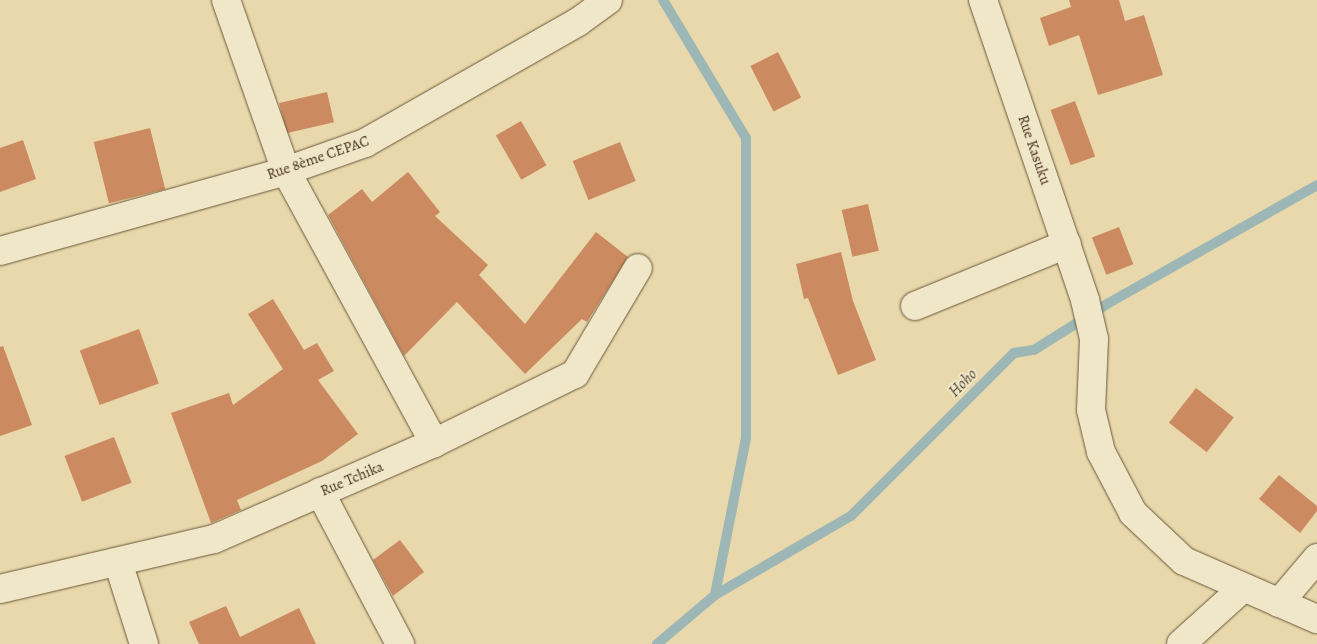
<!DOCTYPE html>
<meta charset="utf-8">
<style>
body{margin:0}
#map{position:relative;width:1317px;height:644px;overflow:hidden;background:#e8d8ab;font-family:Alegreya,serif}
div>[style]{position:absolute}
.stream>*{height:10px;margin:-5px;padding:0 5px;transform-origin:5px;border-radius:5px;background:#9cb7b5}
.building>*{inset:0;background:#cb8a60;transform-origin:0 0}
.roads{filter:drop-shadow(0 0 1px #6b583a) drop-shadow(0 0 1px #6b583a)}
.minor>*{height:28px;margin:-14px;padding:0 14px;transform-origin:14px;border-radius:14px;background:#f0e6c8}
span{translate:-50% -50%;white-space:nowrap;text-align:center;line-height:1.15;-webkit-text-stroke:4px #f0e6c8;paint-order:stroke}
.street-label{font-size:15px;color:#412e14}
.water-label{font-size:16px;color:#534934;font-style:italic}
</style>
<div id="map">
<div class="stream">
<i style="left:663px;top:0;width:161px;rotate:59deg"></i>
<i style="left:746px;top:138px;width:300px;rotate:90deg"></i>
<i style="left:746px;top:438px;width:160px;rotate:101.2deg"></i>
<i style="left:657px;top:644px;width:76px;rotate:-40.2deg"></i>
<i style="left:715px;top:595px;width:157px;rotate:-30.2deg"></i>
<i style="left:851px;top:516px;width:231px;rotate:-45deg"></i>
<i style="left:1014px;top:353px;width:20px;rotate:-9deg"></i>
<i style="left:1034px;top:350px;width:86px;rotate:-32.2deg"></i>
<i style="left:1107px;top:304px;width:241px;rotate:-29.5deg"></i>
</div>
<div class="building">
<i style="clip-path:polygon(1069px 0,1119px 0,1125px 21px,1144px 15px,1163px 75px,1098px 95px,1079px 35px,1049px 46px,1040px 18px,1071px 7px)"></i>
<i style="left:778px;top:52px;width:51px;height:31px;rotate:63deg"></i>
<i style="left:327px;top:92px;width:31px;height:49px;rotate:77deg"></i>
<i style="left:1075px;top:101px;width:59px;height:26px;rotate:70deg"></i>
<i style="left:521px;top:121px;width:51px;height:29px;rotate:60deg"></i>
<i style="left:150px;top:128px;width:63px;height:58px;rotate:76deg"></i>
<i style="clip-path:polygon(23px 140px,36px 179px,0 192px,0 148px)"></i>
<i style="left:620px;top:142px;width:42px;height:51px;rotate:68deg"></i>
<i style="clip-path:polygon(408px 172px,440px 212px,435px 216px,488px 265px,479px 275px,525px 324px,596px 232px,628px 257px,587px 322px,582px 319px,525px 374px,457px 302px,404px 356px,328px 215px,362px 189px,372px 202px)"></i>
<i style="left:868px;top:204px;width:48px;height:27px;rotate:77deg"></i>
<i style="left:1119px;top:227px;width:40px;height:29px;rotate:69deg"></i>
<i style="clip-path:polygon(841px 252px,853px 301px,876px 360px,838px 375px,808px 298px,804px 299px,796px 264px)"></i>
<i style="clip-path:polygon(273px 299px,304px 350px,317px 343px,334px 371px,318px 380px,358px 434px,322px 461px,237px 500px,241px 510px,211px 523px,171px 413px,229px 393px,233px 405px,283px 369px,248px 314px)"></i>
<i style="left:139px;top:329px;width:58px;height:63px;rotate:70deg"></i>
<i style="clip-path:polygon(3px 346px,32px 425px,0 436px,0 347px)"></i>
<i style="left:1196px;top:388px;width:48px;height:44px;rotate:38deg"></i>
<i style="left:114px;top:437px;width:49px;height:53px;rotate:69deg"></i>
<i style="clip-path:polygon(1279px 475px,1317px 506px,1317px 511px,1300px 533px,1259px 499px)"></i>
<i style="clip-path:polygon(400px 540px,424px 572px,393px 596px,373px 560px)"></i>
<i style="clip-path:polygon(226px 606px,240px 637px,299px 608px,316px 644px,199px 644px,189px 622px)"></i>
</div>
<div class="roads">
<div class="minor">
<i style="left:226px;top:0;width:181px;rotate:70.7deg"></i>
<i style="left:286px;top:171px;width:310px;rotate:61.4deg"></i>
<i style="left:983px;top:0;width:317px;rotate:71.2deg"></i>
<i style="left:1085px;top:300px;width:40px;rotate:77deg"></i>
<i style="left:1094px;top:339px;width:71px;rotate:92.4deg"></i>
<i style="left:1091px;top:410px;width:43px;rotate:76.6deg"></i>
<i style="left:1101px;top:452px;width:69px;rotate:62.3deg"></i>
<i style="left:1133px;top:513px;width:70px;rotate:43.3deg"></i>
<i style="left:1184px;top:561px;width:145px;rotate:23.6deg"></i>
<i style="left:0;top:251px;width:297px;rotate:-15.6deg"></i>
<i style="left:286px;top:171px;width:84px;rotate:-19.5deg"></i>
<i style="left:365px;top:143px;width:245px;rotate:-29.6deg"></i>
<i style="left:578px;top:22px;width:37px;rotate:-36deg"></i>
<i style="left:915px;top:306px;width:164px;rotate:-22.2deg"></i>
<i style="left:320px;top:492px;width:172px;rotate:62.2deg"></i>
<i style="left:118px;top:562px;width:86px;rotate:72.4deg"></i>
<i style="left:0;top:589px;width:220px;rotate:-13.2deg"></i>
<i style="left:214px;top:539px;width:240px;rotate:-23.6deg"></i>
<i style="left:434px;top:443px;width:157px;rotate:-26.1deg"></i>
<i style="left:575px;top:374px;width:123px;rotate:-59.3deg"></i>
<i style="left:1279px;top:603px;width:59px;rotate:-49.8deg"></i>
<i style="left:1181px;top:644px;width:84px;rotate:-42.1deg"></i>
</div>
</div>
<div class="street-label">
<span style="left:1034px;top:150px;rotate:71deg">Rue Kasuku</span>
<span style="left:318px;top:158px;rotate:-19deg">Rue 8ème CEPAC</span>
<span style="left:352px;top:479px;rotate:-23deg">Rue Tchika</span>
</div>
<div class="water-label">
<span style="left:963px;top:383px;rotate:-45deg">Hoho</span>
</div>
</div>
